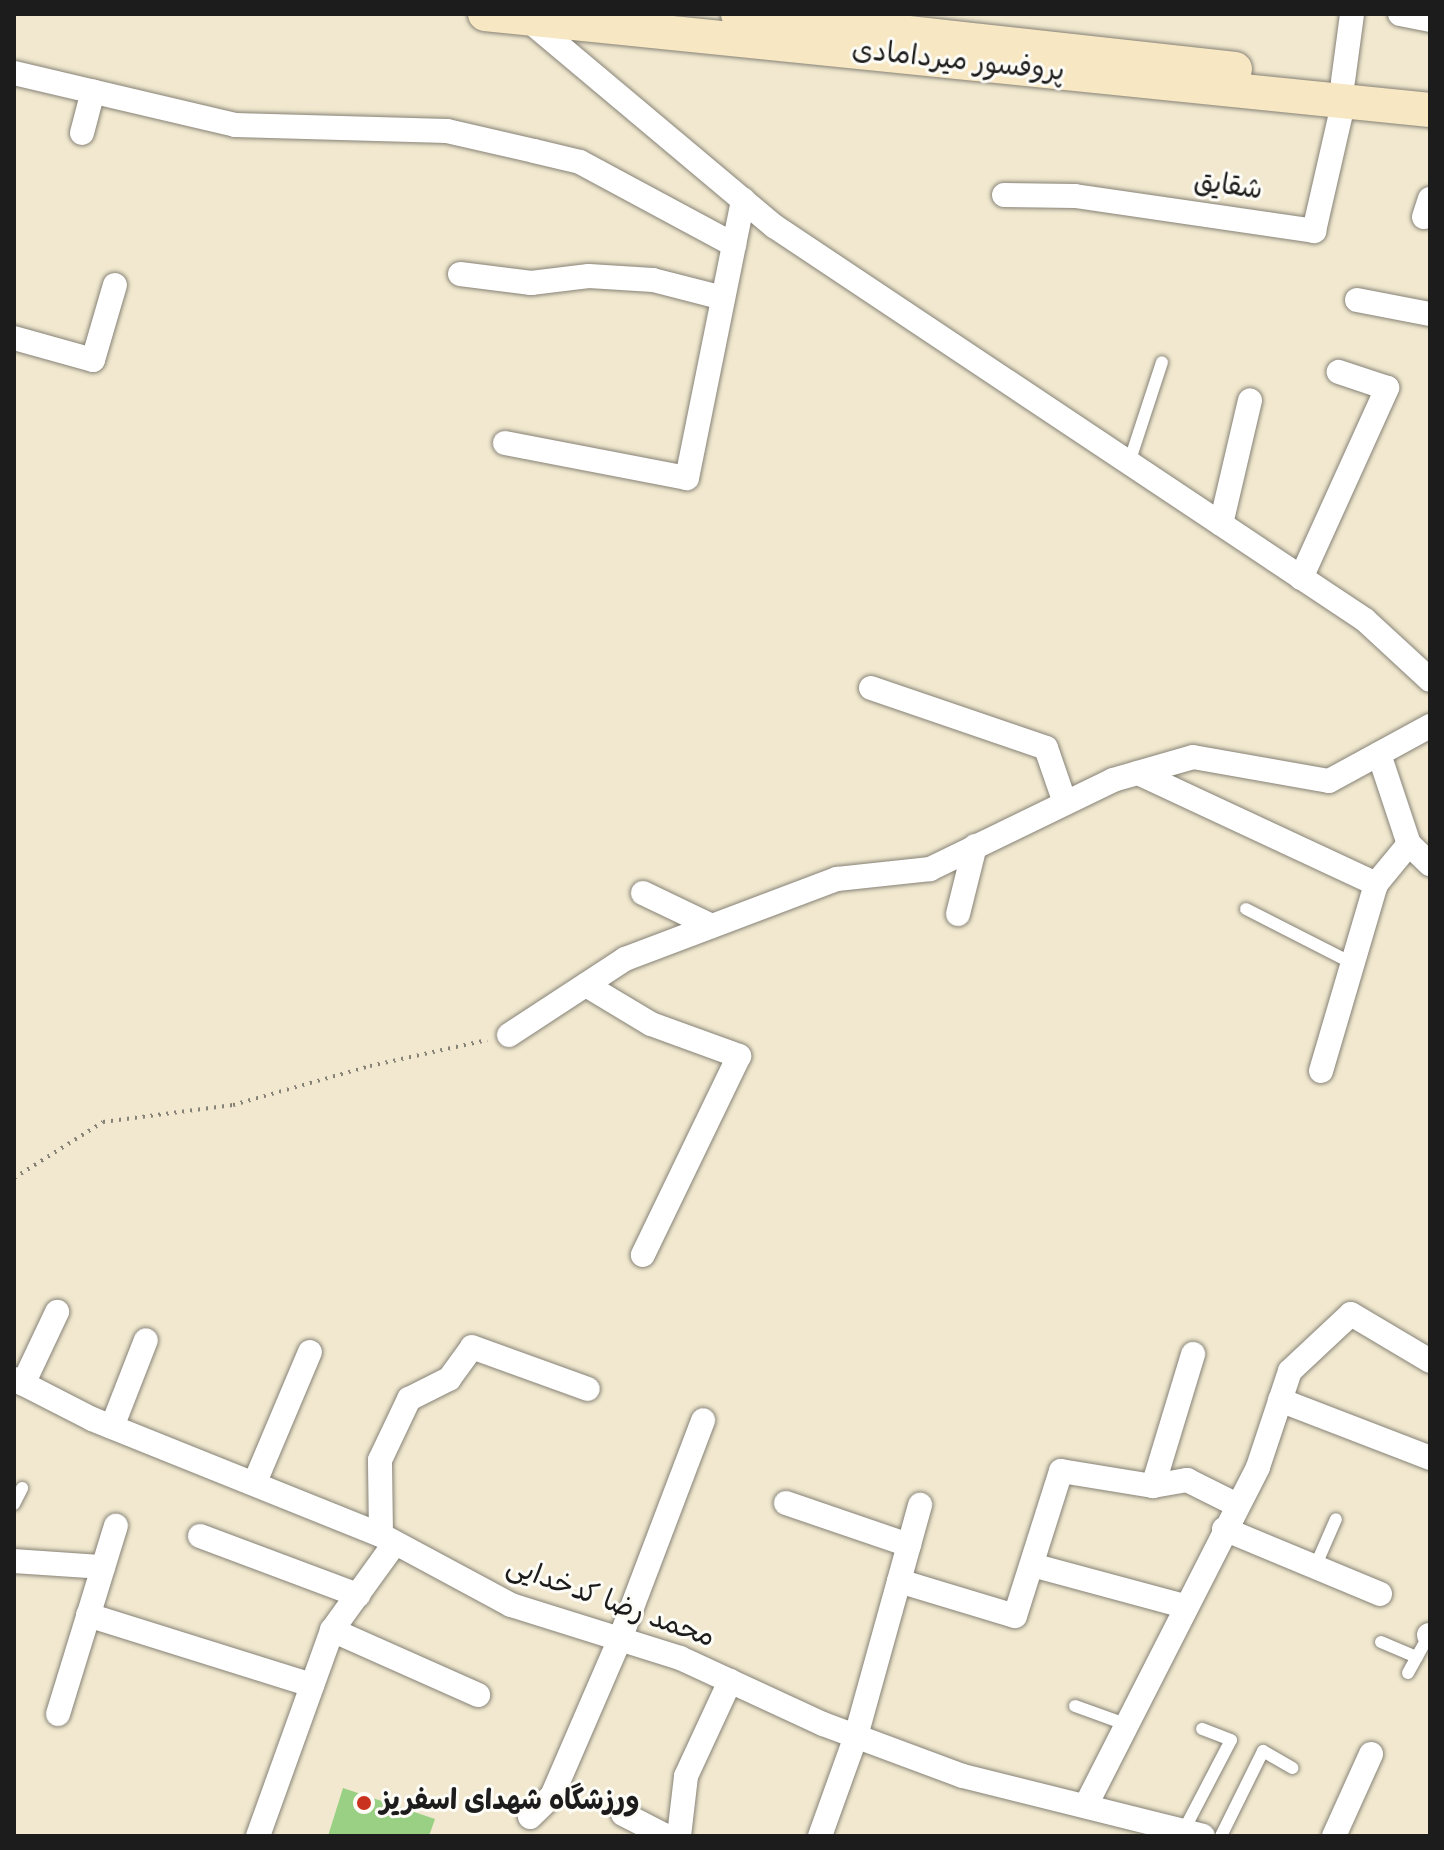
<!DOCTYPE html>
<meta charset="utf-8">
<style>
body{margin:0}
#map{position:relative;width:1444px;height:1850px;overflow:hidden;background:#f1e8cf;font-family:"Indie Flower","Playpen Sans Arabic",sans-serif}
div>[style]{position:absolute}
.green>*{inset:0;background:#99d083}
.path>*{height:4px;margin-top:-2px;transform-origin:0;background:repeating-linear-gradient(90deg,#868276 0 2px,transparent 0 8px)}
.roads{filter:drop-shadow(0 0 2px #868276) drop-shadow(0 0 2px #868276)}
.lane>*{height:12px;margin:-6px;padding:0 6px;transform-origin:6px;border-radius:6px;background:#fff}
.street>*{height:24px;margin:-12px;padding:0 12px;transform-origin:12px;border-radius:12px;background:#fff}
.secondary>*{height:34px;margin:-17px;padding:0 17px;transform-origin:17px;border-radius:17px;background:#f7e8c3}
.dots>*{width:22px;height:22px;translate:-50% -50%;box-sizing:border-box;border:4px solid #fdfcf7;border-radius:50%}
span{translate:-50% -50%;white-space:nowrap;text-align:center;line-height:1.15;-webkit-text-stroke:6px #fdfcf7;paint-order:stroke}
.street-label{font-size:28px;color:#1c1c1c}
.poi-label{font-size:28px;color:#1c1c1c;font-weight:700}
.left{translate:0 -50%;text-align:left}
.frame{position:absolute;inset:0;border:16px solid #1c1c1c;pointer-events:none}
</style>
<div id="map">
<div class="green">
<i style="clip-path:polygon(343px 1788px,435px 1819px,429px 1836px,328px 1836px)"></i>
</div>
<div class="path">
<i style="left:14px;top:1178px;width:105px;rotate:-32.2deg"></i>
<i style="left:103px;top:1122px;width:131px;rotate:-7.5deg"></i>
<i style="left:233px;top:1105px;width:142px;rotate:-15.9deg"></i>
<i style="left:370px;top:1066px;width:120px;rotate:-12.5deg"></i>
</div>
<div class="roads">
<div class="lane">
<i style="left:1129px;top:463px;width:106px;rotate:-71.9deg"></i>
<i style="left:1246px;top:909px;width:117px;rotate:27deg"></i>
<i style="left:14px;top:1504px;width:18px;rotate:-63deg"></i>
<i style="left:1315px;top:1567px;width:52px;rotate:-66.4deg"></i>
<i style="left:1381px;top:1642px;width:39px;rotate:23deg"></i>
<i style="left:1408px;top:1673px;width:43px;rotate:-61.1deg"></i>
<i style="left:1075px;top:1706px;width:53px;rotate:19.8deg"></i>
<i style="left:1185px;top:1828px;width:99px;rotate:-62.4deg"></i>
<i style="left:1231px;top:1740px;width:31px;rotate:-159deg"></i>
<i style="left:1221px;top:1836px;width:95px;rotate:-63.7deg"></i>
<i style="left:1263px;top:1751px;width:34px;rotate:30deg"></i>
</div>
<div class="street">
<i style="left:1400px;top:14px;width:31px;rotate:11deg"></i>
<i style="left:526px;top:18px;width:324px;rotate:40deg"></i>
<i style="left:774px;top:226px;width:710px;rotate:33.69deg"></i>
<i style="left:1365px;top:620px;width:88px;rotate:42.7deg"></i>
<i style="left:14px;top:73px;width:227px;rotate:13.2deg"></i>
<i style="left:235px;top:125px;width:212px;rotate:1.6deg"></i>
<i style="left:447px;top:131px;width:89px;rotate:12.9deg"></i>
<i style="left:534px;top:151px;width:47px;rotate:13.4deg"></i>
<i style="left:580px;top:162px;width:175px;rotate:28.3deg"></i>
<i style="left:1343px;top:81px;width:68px;rotate:-82.3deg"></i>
<i style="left:82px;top:133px;width:43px;rotate:-75.3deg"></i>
<i style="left:1004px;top:195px;width:71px;rotate:0.8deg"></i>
<i style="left:1075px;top:196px;width:242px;rotate:8.3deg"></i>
<i style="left:1314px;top:231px;width:130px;rotate:-77.1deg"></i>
<i style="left:1424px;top:217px;width:19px;rotate:-72deg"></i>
<i style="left:460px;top:274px;width:72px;rotate:7.2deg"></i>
<i style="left:531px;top:283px;width:58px;rotate:-6.9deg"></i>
<i style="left:589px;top:276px;width:64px;rotate:3.6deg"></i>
<i style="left:653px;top:280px;width:72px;rotate:14.4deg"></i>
<i style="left:1357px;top:300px;width:74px;rotate:10.9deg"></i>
<i style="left:14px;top:338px;width:82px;rotate:15.6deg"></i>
<i style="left:93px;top:360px;width:78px;rotate:-73.7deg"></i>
<i style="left:505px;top:443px;width:185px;rotate:10.9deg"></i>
<i style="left:687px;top:478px;width:284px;rotate:-78.6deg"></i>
<i style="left:1221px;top:524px;width:127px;rotate:-76.8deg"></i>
<i style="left:1301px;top:578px;width:209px;rotate:-65.6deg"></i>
<i style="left:1387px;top:388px;width:51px;rotate:-161.6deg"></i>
<i style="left:871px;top:688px;width:185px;rotate:18.9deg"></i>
<i style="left:1046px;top:748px;width:58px;rotate:70.9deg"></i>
<i style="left:1379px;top:754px;width:95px;rotate:71.6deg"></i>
<i style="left:1409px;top:844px;width:29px;rotate:44deg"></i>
<i style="left:1138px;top:773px;width:263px;rotate:25deg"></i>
<i style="left:643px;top:893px;width:76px;rotate:25.6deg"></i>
<i style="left:958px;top:914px;width:70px;rotate:-76deg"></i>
<i style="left:586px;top:985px;width:76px;rotate:31deg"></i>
<i style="left:651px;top:1024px;width:94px;rotate:20deg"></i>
<i style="left:739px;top:1056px;width:221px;rotate:115.8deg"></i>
<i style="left:509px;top:1035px;width:139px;rotate:-33.2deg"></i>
<i style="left:625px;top:959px;width:227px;rotate:-20.7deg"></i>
<i style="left:837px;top:879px;width:94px;rotate:-6.1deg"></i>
<i style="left:930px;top:869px;width:203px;rotate:-25.9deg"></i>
<i style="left:1113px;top:780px;width:83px;rotate:-16deg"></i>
<i style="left:1193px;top:757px;width:138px;rotate:10deg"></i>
<i style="left:1329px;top:781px;width:115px;rotate:-28.6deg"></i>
<i style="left:1321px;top:1071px;width:195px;rotate:-73.6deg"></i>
<i style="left:1376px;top:884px;width:52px;rotate:-50.5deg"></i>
<i style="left:14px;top:1379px;width:88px;rotate:27.1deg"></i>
<i style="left:92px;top:1419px;width:311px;rotate:21.9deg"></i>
<i style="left:381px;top:1535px;width:148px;rotate:28.3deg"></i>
<i style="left:511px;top:1605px;width:177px;rotate:17.4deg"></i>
<i style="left:680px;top:1658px;width:157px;rotate:24.8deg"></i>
<i style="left:823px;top:1724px;width:149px;rotate:20.4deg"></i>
<i style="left:963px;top:1776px;width:247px;rotate:14deg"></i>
<i style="left:23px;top:1384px;width:80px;rotate:-64.7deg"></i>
<i style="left:1280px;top:1400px;width:161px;rotate:21.1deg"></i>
<i style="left:112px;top:1427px;width:93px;rotate:-68.7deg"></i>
<i style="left:255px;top:1482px;width:141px;rotate:-67.1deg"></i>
<i style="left:1153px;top:1486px;width:138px;rotate:-73.1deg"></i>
<i style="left:786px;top:1503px;width:130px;rotate:18.9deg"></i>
<i style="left:1224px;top:1529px;width:169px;rotate:22.6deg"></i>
<i style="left:381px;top:1535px;width:75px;rotate:-90.8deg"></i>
<i style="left:380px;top:1460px;width:68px;rotate:-64.6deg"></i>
<i style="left:409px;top:1399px;width:45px;rotate:-26.6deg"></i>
<i style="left:449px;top:1379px;width:39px;rotate:-54deg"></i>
<i style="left:472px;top:1347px;width:123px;rotate:19.9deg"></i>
<i style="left:200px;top:1536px;width:169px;rotate:20.5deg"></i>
<i style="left:14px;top:1561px;width:89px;rotate:3.9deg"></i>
<i style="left:1032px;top:1565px;width:157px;rotate:15.1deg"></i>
<i style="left:899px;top:1581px;width:121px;rotate:16.8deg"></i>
<i style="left:1015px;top:1616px;width:152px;rotate:-72.4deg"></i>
<i style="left:1061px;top:1471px;width:93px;rotate:9.3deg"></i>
<i style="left:1153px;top:1486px;width:35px;rotate:-10deg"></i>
<i style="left:1187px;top:1480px;width:56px;rotate:26.6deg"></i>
<i style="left:88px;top:1615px;width:235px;rotate:17.4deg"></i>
<i style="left:332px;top:1630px;width:160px;rotate:24deg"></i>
<i style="left:1429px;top:1635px;width:1px;rotate:45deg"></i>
<i style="left:58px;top:1714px;width:197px;rotate:-72.9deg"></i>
<i style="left:1086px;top:1805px;width:379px;rotate:-63deg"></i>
<i style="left:1258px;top:1467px;width:101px;rotate:-71.6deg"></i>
<i style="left:1290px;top:1371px;width:83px;rotate:-43.1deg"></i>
<i style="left:1351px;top:1314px;width:92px;rotate:30.7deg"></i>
<i style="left:623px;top:1814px;width:48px;rotate:27.1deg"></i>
<i style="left:530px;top:1817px;width:30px;rotate:-44deg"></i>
<i style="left:552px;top:1796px;width:171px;rotate:-66.6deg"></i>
<i style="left:620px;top:1639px;width:234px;rotate:-69.2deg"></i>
<i style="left:258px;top:1836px;width:219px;rotate:-70.2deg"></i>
<i style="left:332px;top:1630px;width:107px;rotate:-54.1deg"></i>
<i style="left:679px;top:1836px;width:60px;rotate:-83.3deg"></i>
<i style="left:686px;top:1776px;width:105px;rotate:-65.1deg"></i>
<i style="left:820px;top:1836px;width:106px;rotate:-70.2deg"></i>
<i style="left:856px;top:1736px;width:240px;rotate:-74.5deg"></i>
<i style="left:1334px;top:1836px;width:90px;rotate:-65.7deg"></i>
</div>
<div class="secondary">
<i style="left:485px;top:14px;width:950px;rotate:5.8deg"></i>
<i style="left:738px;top:14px;width:500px;rotate:6.31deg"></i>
</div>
</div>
<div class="dots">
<i style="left:364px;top:1803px;background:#c8321e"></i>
</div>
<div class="street-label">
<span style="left:958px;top:63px;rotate:6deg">پروفسور میردامادی</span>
<span style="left:1228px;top:188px;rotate:8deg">شقایق</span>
<span style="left:610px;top:1604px;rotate:20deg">محمد رضا کدخدایی</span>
</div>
<div class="poi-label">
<span class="left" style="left:380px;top:1803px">ورزشگاه شهدای اسفریز</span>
</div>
<div class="frame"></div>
</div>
